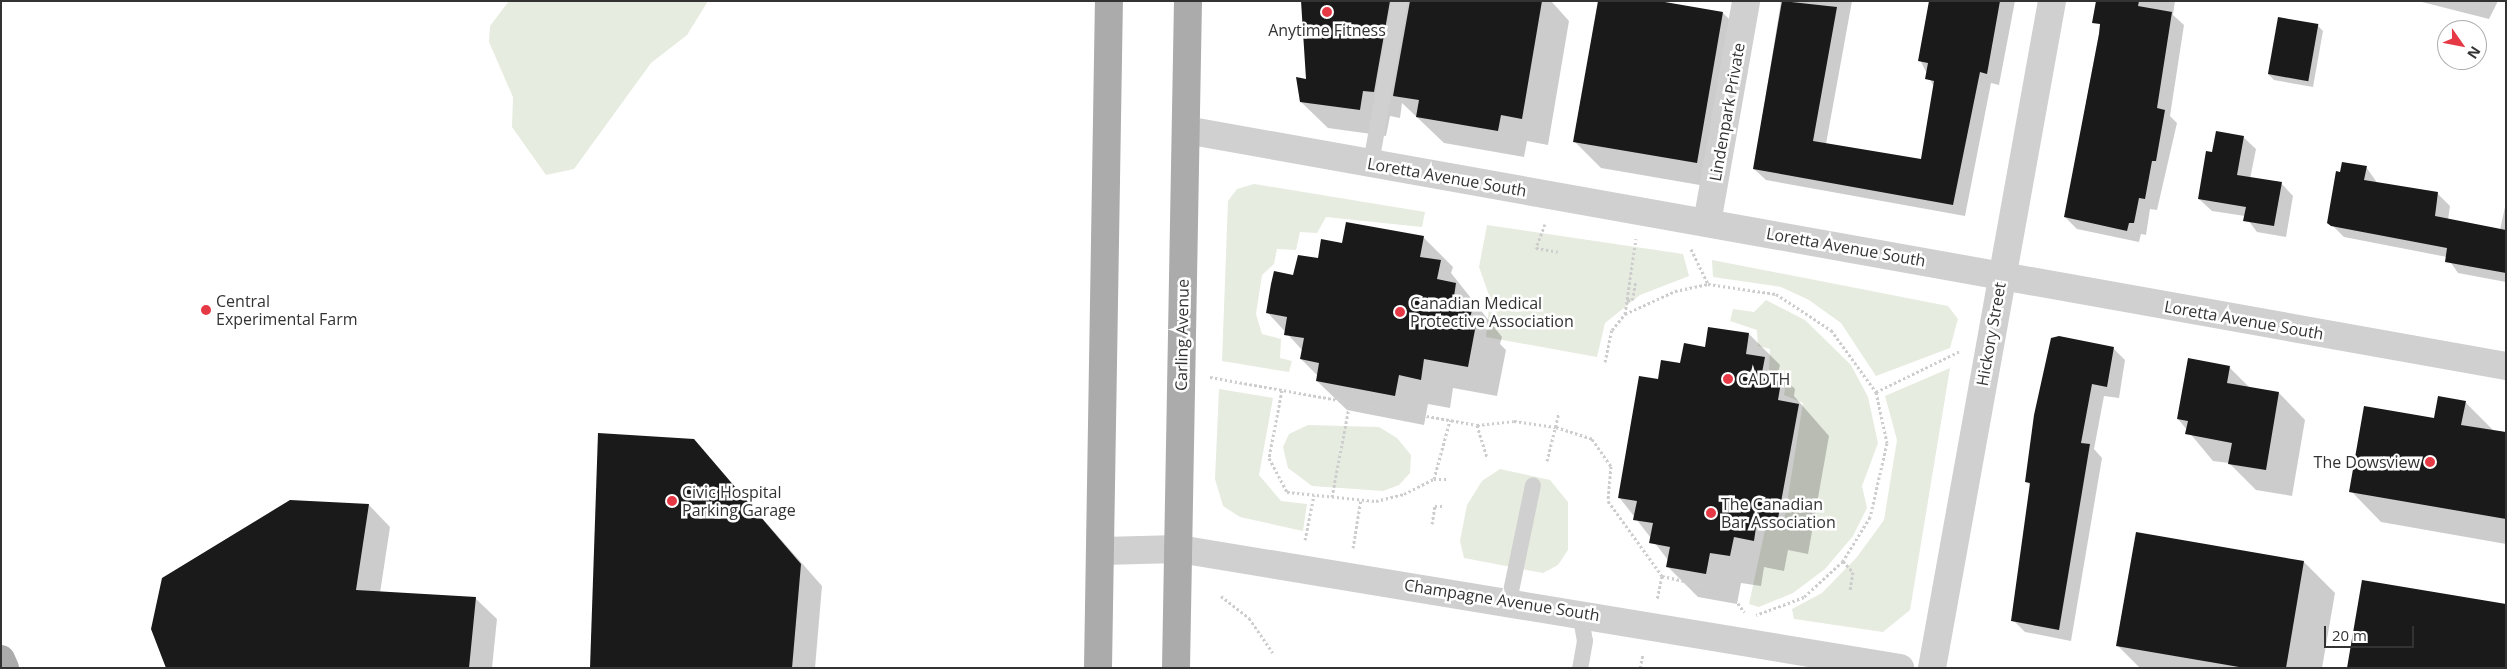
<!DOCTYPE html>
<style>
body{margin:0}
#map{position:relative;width:2507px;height:669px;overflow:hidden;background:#fff;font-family:"Open Sans",sans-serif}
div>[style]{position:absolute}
.green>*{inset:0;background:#e6ecdf}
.shadow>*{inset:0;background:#0003}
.building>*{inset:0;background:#1a1a1a;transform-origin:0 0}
.path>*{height:3px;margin-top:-1.5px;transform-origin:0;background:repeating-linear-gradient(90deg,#cdcdcd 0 2.5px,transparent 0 5px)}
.lane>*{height:16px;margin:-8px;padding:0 8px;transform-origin:8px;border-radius:8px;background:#d0d0d0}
.street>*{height:28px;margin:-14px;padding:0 14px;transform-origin:14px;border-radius:14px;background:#d0d0d0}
.primary>*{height:28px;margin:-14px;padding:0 14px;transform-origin:14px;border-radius:14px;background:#ababab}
.dots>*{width:14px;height:14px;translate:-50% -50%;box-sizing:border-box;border:2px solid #fff;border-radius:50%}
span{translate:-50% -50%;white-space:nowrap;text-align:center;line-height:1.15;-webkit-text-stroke:5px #fff;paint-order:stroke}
.poi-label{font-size:16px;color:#333}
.left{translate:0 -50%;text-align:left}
.right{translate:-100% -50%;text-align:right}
.street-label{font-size:16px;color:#333}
.frame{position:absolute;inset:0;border:2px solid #333;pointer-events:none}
.north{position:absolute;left:2437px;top:20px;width:50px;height:50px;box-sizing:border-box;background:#fff;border:1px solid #adadad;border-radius:50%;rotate:123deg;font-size:14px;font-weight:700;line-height:20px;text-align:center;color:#333}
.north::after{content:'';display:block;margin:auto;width:18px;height:22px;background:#e63946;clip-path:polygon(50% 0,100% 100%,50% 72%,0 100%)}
.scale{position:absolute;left:2324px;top:626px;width:90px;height:22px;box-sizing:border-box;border:2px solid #333;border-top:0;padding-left:6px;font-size:15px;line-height:18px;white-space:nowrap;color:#333;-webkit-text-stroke:4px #fff;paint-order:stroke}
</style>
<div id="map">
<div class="green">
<i style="clip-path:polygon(509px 1px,708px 1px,687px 35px,651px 63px,574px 169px,546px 175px,512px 127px,513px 97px,489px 42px,490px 26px)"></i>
<i style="clip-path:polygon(1254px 184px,1425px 212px,1422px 227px,1326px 217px,1317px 233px,1300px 232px,1296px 250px,1277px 249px,1274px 264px,1262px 275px,1256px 314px,1262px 334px,1281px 339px,1280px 358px,1292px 361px,1289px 372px,1222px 361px,1228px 201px,1237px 189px)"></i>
<i style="clip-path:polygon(1487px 225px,1683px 254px,1689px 276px,1640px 295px,1605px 323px,1597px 357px,1486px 337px,1490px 298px,1479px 267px)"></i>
<i style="clip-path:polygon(1712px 260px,1948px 306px,1958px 319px,1950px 348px,1876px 376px,1841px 323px,1809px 300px,1781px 287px,1713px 277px)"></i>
<i style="clip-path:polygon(1766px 300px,1805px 320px,1851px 365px,1868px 397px,1878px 443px,1862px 486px,1867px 508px,1853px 536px,1825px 569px,1793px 593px,1759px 607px,1749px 604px,1765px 530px,1783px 528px,1803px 403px,1784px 395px,1787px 376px,1769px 370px,1770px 349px,1758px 346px,1757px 330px,1730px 321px,1733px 309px,1754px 312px)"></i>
<i style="clip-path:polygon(1950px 368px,1910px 610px,1883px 632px,1794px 619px,1792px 609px,1822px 593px,1857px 557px,1884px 520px,1897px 440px,1885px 396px)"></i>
<i style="clip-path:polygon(1219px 389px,1273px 398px,1259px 475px,1281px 501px,1307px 504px,1303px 531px,1240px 517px,1223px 506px,1215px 479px)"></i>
<i style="clip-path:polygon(1308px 425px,1379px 427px,1397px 438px,1411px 455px,1410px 473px,1399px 485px,1383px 491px,1312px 486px,1288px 468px,1283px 447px,1289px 434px)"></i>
<i style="clip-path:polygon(1500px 469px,1550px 480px,1568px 502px,1568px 550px,1558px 565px,1543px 573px,1464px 558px,1460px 541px,1467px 505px,1482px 481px)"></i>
</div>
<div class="shadow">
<i style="clip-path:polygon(1302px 1px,1551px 1px,1569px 21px,1548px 145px,1527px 141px,1524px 157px,1444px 143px,1402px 103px,1400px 118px,1390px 116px,1386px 136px,1328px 128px,1301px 102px,1308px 80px)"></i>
<i style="clip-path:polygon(1781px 1px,1852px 1px,1826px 144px,1922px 160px,1934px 87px,1920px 60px,1930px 1px,2015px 1px,1999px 85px,1991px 83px,1965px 216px,1766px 180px,1754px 169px)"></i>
<i style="clip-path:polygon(2105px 1px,2175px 1px,2173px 15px,2184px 25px,2170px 116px,2177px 123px,2157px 210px,2150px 209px,2146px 235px,2141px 234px,2139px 242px,2077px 229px,2065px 217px)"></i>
<i style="clip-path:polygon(2418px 1px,2498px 1px,2489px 19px)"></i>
<i style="clip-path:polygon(1723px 13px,1749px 39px,1723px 189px,1601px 168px,1574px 141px)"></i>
<i style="clip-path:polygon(2317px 25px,2323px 31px,2313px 87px,2274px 80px,2268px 74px)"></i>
<i style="clip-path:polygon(2243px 137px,2256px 149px,2250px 179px,2281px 183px,2293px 196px,2286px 237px,2257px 232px,2245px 216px,2212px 211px,2199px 199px,2213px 153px)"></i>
<i style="clip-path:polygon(2366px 167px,2378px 184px,2438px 194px,2450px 206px,2448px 220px,2500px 230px,2506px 202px,2506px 282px,2458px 273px,2447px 257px,2344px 237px,2329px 222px)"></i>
<i style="clip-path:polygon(1423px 237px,1453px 267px,1451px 273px,1502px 337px,1500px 344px,1506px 350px,1497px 396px,1453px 388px,1450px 408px,1428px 404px,1424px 425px,1347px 410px,1317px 381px,1318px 376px,1301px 359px,1303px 351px,1268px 313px,1294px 276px,1343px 245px)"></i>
<i style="clip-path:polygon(1749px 334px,1780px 365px,1778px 373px,1795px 389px,1794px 396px,1829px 436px,1808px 554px,1788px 550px,1784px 571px,1764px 567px,1761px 586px,1741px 583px,1737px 604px,1698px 597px,1667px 566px,1668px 560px,1619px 497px,1659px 381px,1706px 348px)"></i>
<i style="clip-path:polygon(2113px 348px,2125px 360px,2119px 398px,2104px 396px,2094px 449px,2102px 458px,2071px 641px,2025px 632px,2013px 620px,2031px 486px,2027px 482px)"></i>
<i style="clip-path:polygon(2229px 367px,2250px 388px,2279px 393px,2305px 420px,2292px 496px,2256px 490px,2229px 463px,2213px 461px,2178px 419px)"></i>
<i style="clip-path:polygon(2465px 402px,2495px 432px,2506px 433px,2506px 544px,2381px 522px,2351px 491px,2435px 420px)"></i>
<i style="clip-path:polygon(693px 440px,822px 586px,815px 668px,591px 668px)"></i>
<i style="clip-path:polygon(369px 505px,390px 527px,380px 593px,475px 598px,497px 619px,492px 668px,167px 668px)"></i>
<i style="clip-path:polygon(2304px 562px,2335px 593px,2322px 668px,2140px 668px,2117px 645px)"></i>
</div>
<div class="building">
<i style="clip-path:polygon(1301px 1px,1390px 1px,1374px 92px,1363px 91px,1360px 110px,1300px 102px,1296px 77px,1306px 79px)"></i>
<i style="clip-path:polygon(1410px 1px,1542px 1px,1522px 119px,1501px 115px,1498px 131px,1416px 117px,1419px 100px,1393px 96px)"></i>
<i style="clip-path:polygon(1598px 1px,1659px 1px,1723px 12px,1697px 163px,1573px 142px)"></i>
<i style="clip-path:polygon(1782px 1px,1837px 7px,1813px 141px,1921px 159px,1934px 81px,1925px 79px,1928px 63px,1918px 61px,1929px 1px,2000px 1px,1987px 74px,1980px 72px,1953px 205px,1753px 169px)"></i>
<i style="clip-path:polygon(2096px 1px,2139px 1px,2138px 6px,2172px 12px,2157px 108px,2165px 110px,2156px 161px,2152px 161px,2145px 199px,2139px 198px,2134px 223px,2129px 223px,2127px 231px,2064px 217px,2099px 34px,2100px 24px,2092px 23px)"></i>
<i style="left:2278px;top:17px;width:41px;height:58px;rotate:10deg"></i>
<i style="clip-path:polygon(2216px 131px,2244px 136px,2237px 175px,2282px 182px,2274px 226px,2243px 221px,2246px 207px,2198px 199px,2206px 151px,2212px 152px)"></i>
<i style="clip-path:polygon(2342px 162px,2367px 166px,2364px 180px,2438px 192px,2435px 216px,2506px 230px,2506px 273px,2445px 262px,2447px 248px,2331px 226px,2327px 223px,2336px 171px,2340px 172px)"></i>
<i style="clip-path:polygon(1346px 222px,1424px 236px,1420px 257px,1441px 260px,1437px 279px,1456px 283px,1453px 303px,1473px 306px,1470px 318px,1477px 319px,1468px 367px,1424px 359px,1421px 380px,1399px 375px,1395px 396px,1316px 381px,1319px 363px,1300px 359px,1304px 338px,1284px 335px,1287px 317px,1266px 313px,1271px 284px,1274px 271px,1293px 275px,1298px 255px,1318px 258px,1321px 239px,1342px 243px)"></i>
<i style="clip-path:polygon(1708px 327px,1749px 333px,1746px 354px,1765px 357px,1761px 378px,1781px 382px,1778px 400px,1799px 404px,1777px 524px,1757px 520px,1754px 541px,1734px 537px,1730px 556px,1710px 553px,1706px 574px,1666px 567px,1670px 547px,1649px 543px,1653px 523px,1633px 520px,1637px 501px,1618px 498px,1639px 376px,1658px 379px,1661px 360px,1680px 363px,1684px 343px,1705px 347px)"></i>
<i style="clip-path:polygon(2059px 336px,2114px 347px,2107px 387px,2092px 384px,2081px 443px,2090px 444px,2059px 630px,2011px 621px,2030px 483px,2025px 482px,2034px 415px,2051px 338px)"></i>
<i style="clip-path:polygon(2188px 358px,2230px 366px,2227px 383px,2279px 392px,2266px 470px,2228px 464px,2232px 443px,2185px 434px,2188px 421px,2177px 419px)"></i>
<i style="clip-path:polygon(2438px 396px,2466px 401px,2461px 425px,2506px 432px,2506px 519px,2349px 492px,2364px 406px,2434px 418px)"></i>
<i style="clip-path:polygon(598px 433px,694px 439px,801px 564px,792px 668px,590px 668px)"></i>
<i style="clip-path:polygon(290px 500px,369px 504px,356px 590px,476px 597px,469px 668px,166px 668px,151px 629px,162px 578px)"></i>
<i style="clip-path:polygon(2136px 532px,2304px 561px,2286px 668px,2245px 668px,2116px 646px)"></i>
<i style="clip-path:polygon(2362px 580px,2506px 604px,2506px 668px,2347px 668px)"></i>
</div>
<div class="path">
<i style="left:1545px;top:224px;width:26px;rotate:111deg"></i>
<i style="left:1536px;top:248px;width:22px;rotate:10deg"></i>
<i style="left:1691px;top:249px;width:39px;rotate:64deg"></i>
<i style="left:1627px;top:300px;width:5px"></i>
<i style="left:1632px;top:300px;width:19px;rotate:-78deg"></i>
<i style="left:1625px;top:314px;width:55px;rotate:-24.7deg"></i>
<i style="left:1675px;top:291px;width:34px;rotate:-12deg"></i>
<i style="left:1708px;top:284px;width:69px;rotate:8.4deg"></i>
<i style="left:1776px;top:294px;width:66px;rotate:33.2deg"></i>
<i style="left:1831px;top:330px;width:77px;rotate:54deg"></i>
<i style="left:1876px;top:392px;width:52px;rotate:77.8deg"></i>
<i style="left:1887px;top:443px;width:76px;rotate:102.9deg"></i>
<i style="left:1870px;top:517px;width:52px;rotate:121.5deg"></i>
<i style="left:1843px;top:561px;width:53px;rotate:137.3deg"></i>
<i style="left:1804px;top:597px;width:51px;rotate:159.4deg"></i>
<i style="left:1605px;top:362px;width:33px;rotate:-78deg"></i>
<i style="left:1612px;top:330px;width:21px;rotate:-51deg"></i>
<i style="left:1625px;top:314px;width:76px;rotate:-81.7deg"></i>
<i style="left:1210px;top:377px;width:271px;rotate:10.2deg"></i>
<i style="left:1477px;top:425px;width:37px;rotate:-6deg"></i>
<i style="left:1514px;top:421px;width:42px;rotate:8.1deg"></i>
<i style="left:1556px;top:427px;width:38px;rotate:18deg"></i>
<i style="left:1592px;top:439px;width:33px;rotate:55deg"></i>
<i style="left:1611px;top:466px;width:35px;rotate:95deg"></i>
<i style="left:1608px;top:501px;width:92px;rotate:54.2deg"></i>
<i style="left:1662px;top:576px;width:25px;rotate:102deg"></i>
<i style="left:1282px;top:390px;width:69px;rotate:100.8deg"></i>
<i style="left:1269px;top:458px;width:38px;rotate:62deg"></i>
<i style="left:1287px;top:492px;width:89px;rotate:5.8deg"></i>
<i style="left:1376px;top:501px;width:29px;rotate:-14deg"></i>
<i style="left:1404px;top:494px;width:34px;rotate:-27deg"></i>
<i style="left:1434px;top:479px;width:61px;rotate:-74.8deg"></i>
<i style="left:1876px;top:392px;width:93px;rotate:-26deg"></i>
<i style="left:1477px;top:425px;width:34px;rotate:73deg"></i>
<i style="left:1547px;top:461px;width:50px;rotate:-76.2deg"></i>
<i style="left:1434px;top:479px;width:15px"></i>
<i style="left:1332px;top:497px;width:97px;rotate:-79.3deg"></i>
<i style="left:1432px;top:524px;width:18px;rotate:-81deg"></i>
<i style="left:1435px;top:506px;width:9px"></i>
<i style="left:1305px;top:540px;width:46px;rotate:-78.7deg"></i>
<i style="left:1353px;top:548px;width:50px;rotate:-80.7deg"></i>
<i style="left:1843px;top:561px;width:15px;rotate:48deg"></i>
<i style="left:1853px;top:572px;width:19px;rotate:99deg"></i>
<i style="left:1662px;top:576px;width:69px;rotate:12.6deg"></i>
<i style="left:1729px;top:591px;width:26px;rotate:54deg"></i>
<i style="left:1221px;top:596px;width:36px;rotate:38deg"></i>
<i style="left:1249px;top:618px;width:42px;rotate:55.6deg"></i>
<i style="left:1640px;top:668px;width:14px;rotate:-78deg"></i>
</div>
<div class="lane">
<i style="left:1371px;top:163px;width:165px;rotate:-79.9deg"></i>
<i style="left:1509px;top:601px;width:118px;rotate:-78.3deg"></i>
<i style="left:1580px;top:613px;width:28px;rotate:80deg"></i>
<i style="left:1585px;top:641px;width:27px;rotate:100deg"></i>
</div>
<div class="street">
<i style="left:1186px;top:130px;width:1341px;rotate:10.14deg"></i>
<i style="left:1707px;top:223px;width:225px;rotate:-80deg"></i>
<i style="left:1102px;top:551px;width:77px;rotate:-1.5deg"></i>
<i style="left:1179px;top:549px;width:731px;rotate:9.37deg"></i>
<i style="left:1932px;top:668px;width:678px;rotate:-79.8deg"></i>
</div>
<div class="primary">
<i style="left:1px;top:659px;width:10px;rotate:66deg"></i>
<i style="left:1098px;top:668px;width:667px;rotate:-89.06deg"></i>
<i style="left:1176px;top:668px;width:667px;rotate:-88.97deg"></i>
</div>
<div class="dots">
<i style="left:1327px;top:12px;background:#e63946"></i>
<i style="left:206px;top:310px;background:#e63946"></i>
<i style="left:1400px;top:312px;background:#e63946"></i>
<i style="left:1728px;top:379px;background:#e63946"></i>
<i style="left:2430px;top:462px;background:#e63946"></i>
<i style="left:672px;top:501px;background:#e63946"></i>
<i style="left:1711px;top:513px;background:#e63946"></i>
</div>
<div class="poi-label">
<span style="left:1327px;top:30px">Anytime Fitness</span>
<span class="left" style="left:216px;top:310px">Central<br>Experimental Farm</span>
<span class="left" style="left:1410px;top:312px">Canadian Medical<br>Protective Association</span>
<span class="left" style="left:1738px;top:379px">CADTH</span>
<span class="right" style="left:2420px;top:462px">The Dowsview</span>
<span class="left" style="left:682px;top:501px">Civic Hospital<br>Parking Garage</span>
<span class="left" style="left:1721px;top:513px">The Canadian<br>Bar Association</span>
</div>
<div class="street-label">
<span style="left:1727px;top:112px;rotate:-80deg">Lindenpark Private</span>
<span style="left:1447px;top:177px;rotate:10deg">Loretta Avenue South</span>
<span style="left:1846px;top:247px;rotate:10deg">Loretta Avenue South</span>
<span style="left:2244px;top:320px;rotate:10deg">Loretta Avenue South</span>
<span style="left:1991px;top:334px;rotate:-80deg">Hickory Street</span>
<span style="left:1182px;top:335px;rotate:-89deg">Carling Avenue</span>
<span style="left:1502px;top:600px;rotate:9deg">Champagne Avenue South</span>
</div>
<div class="frame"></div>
<div class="north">N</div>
<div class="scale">20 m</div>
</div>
